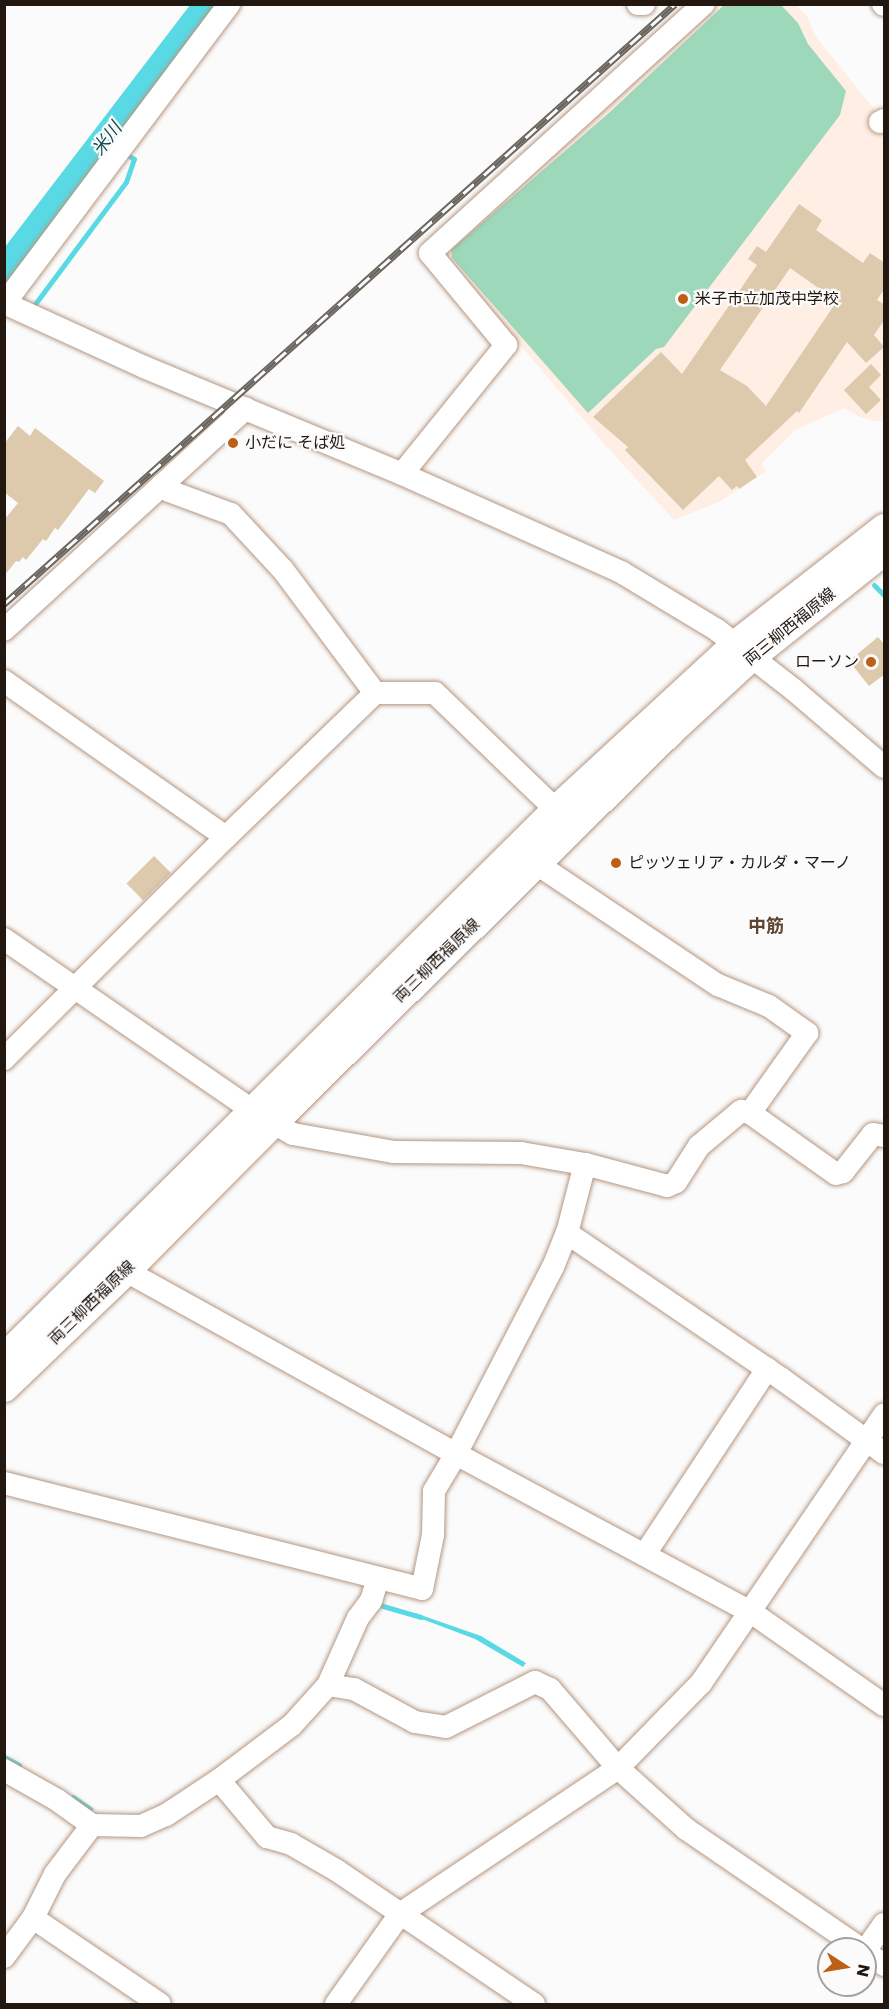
<!DOCTYPE html>
<meta charset="utf-8">
<style>
body{margin:0}
#map{position:relative;width:889px;height:2009px;overflow:hidden;background:#fbfbfb;font-family:Poppins,"Noto Sans JP",sans-serif}
div>[style]{position:absolute}
.built>*{inset:0;background:#feeee3}
.green>*{inset:0;background:#9dd8bb}
.water>*{inset:0;background:#59d9e3}
.stream>*{height:5px;margin:-2.5px;padding:0 2.5px;transform-origin:2.5px;border-radius:2.5px;background:#59d9e3}
.river>*{height:30px;margin:-15px;padding:0 15px;transform-origin:15px;border-radius:15px;background:#59d9e3}
.building>*{inset:0;background:#ddc9ab;transform-origin:0 0}
.roads{filter:drop-shadow(0 0 2px #b49782) drop-shadow(0 0 2px #b49782)}
.minor>*{height:22px;margin:-11px;padding:0 11px;transform-origin:11px;border-radius:11px;background:#fff}
.major>*{height:27px;margin:-13.5px;padding:0 13.5px;transform-origin:13.5px;border-radius:13.5px;background:#fff}
.rail>*{height:7px;margin-top:-3.5px;transform-origin:0;background:repeating-linear-gradient(90deg,#fbfbfb 0 14px,#6c6660 0 28px);box-sizing:border-box;border-block:2px solid #6c6660}
.dots>*{width:16px;height:16px;translate:-50% -50%;box-sizing:border-box;border:3px solid #fbfbfb;border-radius:50%}
span{translate:-50% -50%;white-space:nowrap;text-align:center;line-height:1.15;-webkit-text-stroke:4.5px #fbfbfb;paint-order:stroke}
.poi-label{font-size:16px;color:#22180f}
.left{translate:0 -50%;text-align:left}
.right{translate:-100% -50%;text-align:right}
.street-label{font-size:16px;color:#22180f}
.water-label{font-size:18px;color:#154d51;font-style:italic}
.neighbourhood-label{font-size:18px;color:#5f4633;font-weight:700}
.frame{position:absolute;inset:0;border:6px solid #22180f;pointer-events:none}
.north{position:absolute;left:817px;top:1937px;width:60px;height:60px;box-sizing:border-box;background:#fbfbfb;border:2px solid #a4a09d;border-radius:50%;rotate:102deg;font-size:16px;font-weight:700;line-height:24px;text-align:center;color:#22180f}
.north::after{content:'';display:block;margin:auto;width:21px;height:27px;background:#bd5f14;clip-path:polygon(50% 0,100% 100%,50% 72%,0 100%)}
</style>
<div id="map">
<div class="built">
<i style="clip-path:polygon(714px 5px,796px 5px,808px 18px,816px 37px,874px 109px,884px 127px,884px 421px,874px 421px,858px 416px,844px 408px,795px 430px,761px 464px,766px 471px,719px 502px,674px 520px,607px 447px,515px 339px,448px 258px,448px 248px)"></i>
</div>
<div class="green">
<i style="clip-path:polygon(724px 5px,781px 5px,798px 23px,808px 44px,846px 91px,840px 115px,664px 347px,656px 349px,588px 413px,452px 258px,451px 250px,610px 112px)"></i>
</div>
<div class="water">
<i style="clip-path:polygon(415px 1613px,481px 1636px,526px 1663px,523px 1667px,475px 1639px,414px 1616px)"></i>
</div>
<div class="stream">
<i style="left:35px;top:304px;width:152px;rotate:-53.3deg"></i>
<i style="left:126px;top:182px;width:24px;rotate:-71deg"></i>
<i style="left:134px;top:159px;width:6px;rotate:-149deg"></i>
<i style="left:874px;top:585px;width:14px;rotate:45deg"></i>
<i style="left:376px;top:1604px;width:47px;rotate:16.1deg"></i>
<i style="left:4px;top:1757px;width:17px;rotate:28deg"></i>
<i style="left:73px;top:1797px;width:21px;rotate:35deg"></i>
</div>
<div class="river">
<i style="left:4px;top:273px;width:339px;rotate:-52.6deg"></i>
</div>
<div class="building">
<i style="clip-path:polygon(evenodd,799px 204px,822px 220px,816px 230px,863px 263px,870px 253px,885px 263px,885px 288px,877px 300px,885px 305px,885px 319px,874px 335px,884px 347px,866px 363px,847px 342px,799px 413px,797px 411px,745px 460px,757px 477px,739px 489px,737px 486px,732px 490px,719px 476px,683px 510px,625px 450px,628px 447px,593px 417px,661px 352px,682px 374px,757px 265px,748px 259px,757px 246px,766px 252px,799px 204px,790px 268px,837px 301px,766px 406px,747px 386px,720px 370px,790px 268px)"></i>
<i style="clip-path:polygon(871px 364px,881px 375px,869px 387px,881px 400px,866px 414px,844px 390px)"></i>
<i style="clip-path:polygon(18px 426px,30px 436px,35px 428px,104px 481px,95px 493px,89px 489px,58px 530px,55px 528px,46px 541px,43px 539px,26px 560px,23px 557px,19px 562px,16px 561px,4px 576px,4px 520px,18px 503px,4px 492px,4px 444px)"></i>
<i style="clip-path:polygon(878px 637px,885px 645px,885px 674px,869px 686px,849px 661px)"></i>
<i style="left:154px;top:856px;width:24px;height:39px;rotate:45deg"></i>
</div>
<div class="roads">
<div class="minor">
<i style="left:638px;top:4px;width:6px"></i>
<i style="left:883px;top:4px;width:1px;rotate:45deg"></i>
<i style="left:880px;top:122px;width:4px;rotate:-27deg"></i>
<i style="left:4px;top:303px;width:154px;rotate:24.6deg"></i>
<i style="left:144px;top:367px;width:279px;rotate:22.5deg"></i>
<i style="left:402px;top:474px;width:240px;rotate:24.1deg"></i>
<i style="left:621px;top:572px;width:112px;rotate:31.1deg"></i>
<i style="left:717px;top:630px;width:98px;rotate:37.9deg"></i>
<i style="left:794px;top:690px;width:118px;rotate:40.5deg"></i>
<i style="left:4px;top:304px;width:375px;rotate:-53.1deg"></i>
<i style="left:402px;top:474px;width:166px;rotate:-51.1deg"></i>
<i style="left:506px;top:345px;width:119px;rotate:-129.6deg"></i>
<i style="left:430px;top:253px;width:370px;rotate:-42.3deg"></i>
<i style="left:162px;top:485px;width:9px;rotate:41deg"></i>
<i style="left:169px;top:491px;width:66px;rotate:20.4deg"></i>
<i style="left:231px;top:514px;width:76px;rotate:47.1deg"></i>
<i style="left:283px;top:570px;width:154px;rotate:53.2deg"></i>
<i style="left:4px;top:630px;width:328px;rotate:-42.5deg"></i>
<i style="left:4px;top:681px;width:271px;rotate:35.1deg"></i>
<i style="left:537px;top:864px;width:218px;rotate:33.8deg"></i>
<i style="left:718px;top:985px;width:55px;rotate:22.4deg"></i>
<i style="left:769px;top:1006px;width:47px;rotate:35.4deg"></i>
<i style="left:807px;top:1033px;width:98px;rotate:125.5deg"></i>
<i style="left:4px;top:939px;width:303px;rotate:34.6deg"></i>
<i style="left:253px;top:1111px;width:46px;rotate:29.9deg"></i>
<i style="left:293px;top:1134px;width:103px;rotate:10.1deg"></i>
<i style="left:394px;top:1152px;width:127px;rotate:0.5deg"></i>
<i style="left:521px;top:1153px;width:65px;rotate:9.8deg"></i>
<i style="left:585px;top:1164px;width:71px;rotate:104.6deg"></i>
<i style="left:4px;top:1059px;width:314px;rotate:-45deg"></i>
<i style="left:226px;top:837px;width:207px;rotate:-44deg"></i>
<i style="left:375px;top:693px;width:60px"></i>
<i style="left:435px;top:693px;width:167px;rotate:44deg"></i>
<i style="left:585px;top:1164px;width:85px;rotate:15deg"></i>
<i style="left:667px;top:1186px;width:10px;rotate:-24deg"></i>
<i style="left:676px;top:1182px;width:43px;rotate:-57.4deg"></i>
<i style="left:699px;top:1146px;width:55px;rotate:-39.8deg"></i>
<i style="left:741px;top:1111px;width:9px;rotate:13deg"></i>
<i style="left:750px;top:1113px;width:105px;rotate:35.3deg"></i>
<i style="left:836px;top:1174px;width:7px;rotate:-16deg"></i>
<i style="left:843px;top:1172px;width:48px;rotate:-51.7deg"></i>
<i style="left:873px;top:1134px;width:11px;rotate:10deg"></i>
<i style="left:126px;top:1271px;width:377px;rotate:29deg"></i>
<i style="left:456px;top:1454px;width:335px;rotate:28.2deg"></i>
<i style="left:751px;top:1612px;width:162px;rotate:35deg"></i>
<i style="left:4px;top:1483px;width:431px;rotate:14.2deg"></i>
<i style="left:422px;top:1589px;width:55px;rotate:-78.5deg"></i>
<i style="left:433px;top:1535px;width:44px;rotate:-88.7deg"></i>
<i style="left:434px;top:1491px;width:43px;rotate:-59.3deg"></i>
<i style="left:456px;top:1454px;width:211px;rotate:-62.6deg"></i>
<i style="left:553px;top:1267px;width:37px;rotate:-68deg"></i>
<i style="left:567px;top:1233px;width:260px;rotate:34.2deg"></i>
<i style="left:782px;top:1379px;width:126px;rotate:36deg"></i>
<i style="left:645px;top:1554px;width:222px;rotate:-56.6deg"></i>
<i style="left:328px;top:1685px;width:26px;rotate:9deg"></i>
<i style="left:354px;top:1689px;width:69px;rotate:28.4deg"></i>
<i style="left:415px;top:1722px;width:31px;rotate:9deg"></i>
<i style="left:446px;top:1727px;width:100px;rotate:-26.8deg"></i>
<i style="left:535px;top:1682px;width:17px;rotate:25deg"></i>
<i style="left:550px;top:1689px;width:104px;rotate:49.3deg"></i>
<i style="left:618px;top:1768px;width:91px;rotate:41.9deg"></i>
<i style="left:686px;top:1829px;width:212px;rotate:34.4deg"></i>
<i style="left:4px;top:1770px;width:61px;rotate:29.5deg"></i>
<i style="left:57px;top:1800px;width:43px;rotate:35.5deg"></i>
<i style="left:92px;top:1825px;width:49px;rotate:1.2deg"></i>
<i style="left:141px;top:1826px;width:27px;rotate:-24deg"></i>
<i style="left:166px;top:1815px;width:64px;rotate:-33.4deg"></i>
<i style="left:219px;top:1780px;width:91px;rotate:-37deg"></i>
<i style="left:292px;top:1725px;width:54px;rotate:-48deg"></i>
<i style="left:328px;top:1685px;width:73px;rotate:-65.9deg"></i>
<i style="left:358px;top:1618px;width:21px;rotate:-53deg"></i>
<i style="left:371px;top:1601px;width:24px;rotate:-73deg"></i>
<i style="left:219px;top:1780px;width:75px;rotate:49.9deg"></i>
<i style="left:267px;top:1837px;width:25px;rotate:16deg"></i>
<i style="left:291px;top:1844px;width:52px;rotate:30deg"></i>
<i style="left:336px;top:1870px;width:239px;rotate:34.1deg"></i>
<i style="left:33px;top:1918px;width:153px;rotate:34.1deg"></i>
<i style="left:865px;top:1951px;width:33px;rotate:-55deg"></i>
<i style="left:865px;top:1952px;width:23px;rotate:34deg"></i>
<i style="left:4px;top:1957px;width:49px;rotate:-53.4deg"></i>
<i style="left:33px;top:1918px;width:49px;rotate:-63.4deg"></i>
<i style="left:55px;top:1874px;width:61px;rotate:-52.9deg"></i>
<i style="left:336px;top:2004px;width:110px;rotate:-54.6deg"></i>
<i style="left:400px;top:1914px;width:262px;rotate:-33.8deg"></i>
<i style="left:618px;top:1768px;width:119px;rotate:-45.7deg"></i>
<i style="left:701px;top:1683px;width:325px;rotate:-55.7deg"></i>
</div>
<div class="major">
<i style="left:4px;top:1356px;width:776px;rotate:-44.79deg"></i>
<i style="left:555px;top:809px;width:243px;rotate:-42.7deg"></i>
<i style="left:734px;top:644px;width:190px;rotate:-38deg"></i>
<i style="left:4px;top:1388px;width:169px;rotate:-43.8deg"></i>
<i style="left:126px;top:1271px;width:223px;rotate:-45.2deg"></i>
<i style="left:283px;top:1113px;width:544px;rotate:-44.55deg"></i>
<i style="left:671px;top:731px;width:108px;rotate:-42.7deg"></i>
<i style="left:750px;top:658px;width:171px;rotate:-38.6deg"></i>
</div>
</div>
<div class="rail">
<i style="left:4px;top:604px;width:900px;rotate:-41.8deg"></i>
</div>
<div class="dots">
<i style="left:683px;top:299px;background:#bd5f14"></i>
<i style="left:233px;top:443px;background:#bd5f14"></i>
<i style="left:871px;top:662px;background:#bd5f14"></i>
<i style="left:616px;top:863px;background:#bd5f14"></i>
</div>
<div class="poi-label">
<span class="left" style="left:695px;top:299px">米子市立加茂中学校</span>
<span class="left" style="left:245px;top:443px">小だに そば処</span>
<span class="right" style="left:859px;top:662px">ローソン</span>
<span class="left" style="left:628px;top:863px">ピッツェリア・カルダ・マーノ</span>
</div>
<div class="street-label">
<span style="left:790px;top:627px;rotate:-39deg">両三柳西福原線</span>
<span style="left:437px;top:961px;rotate:-44deg">両三柳西福原線</span>
<span style="left:92px;top:1303px;rotate:-44deg">両三柳西福原線</span>
</div>
<div class="water-label">
<span style="left:107px;top:139px;rotate:-53deg">米川</span>
</div>
<div class="neighbourhood-label">
<span style="left:766px;top:926px">中筋</span>
</div>
<div class="frame"></div>
<div class="north">N</div>
</div>
